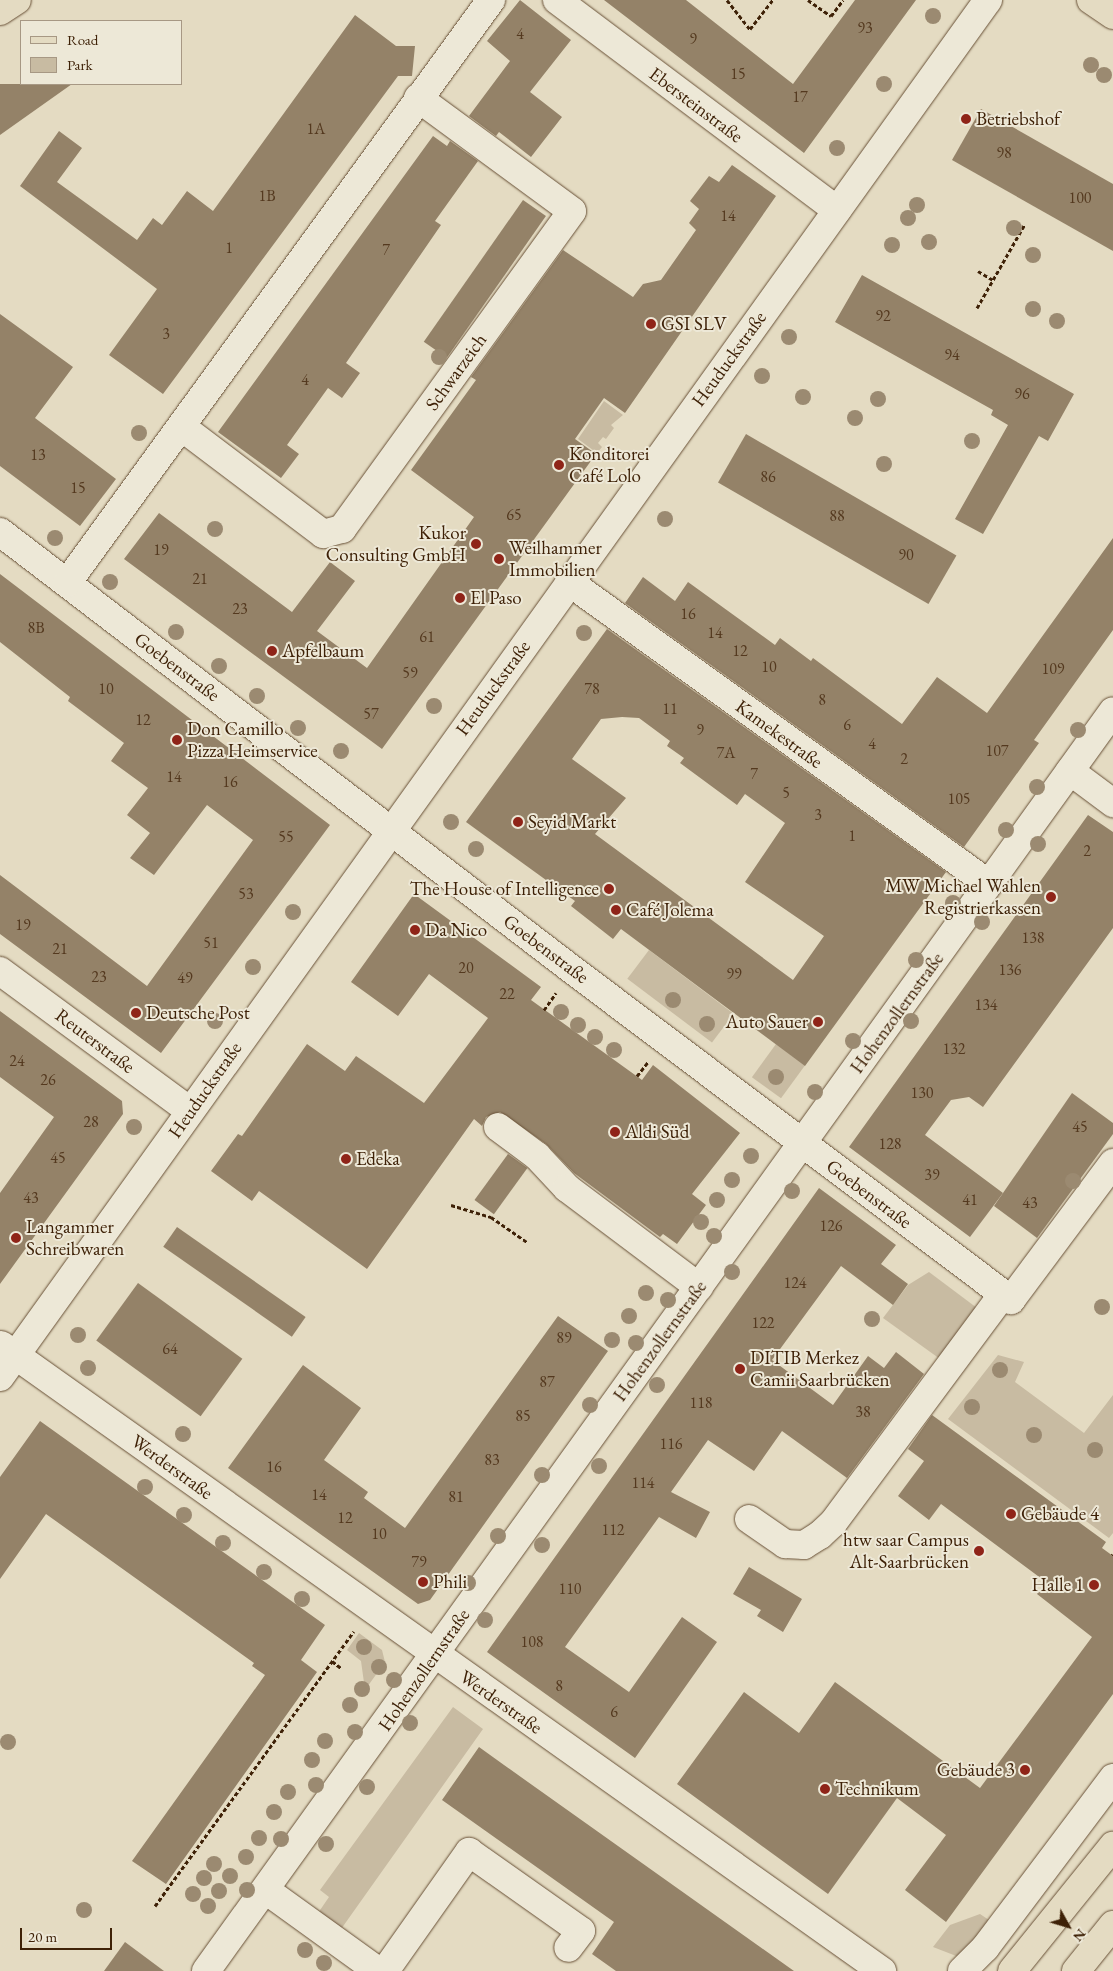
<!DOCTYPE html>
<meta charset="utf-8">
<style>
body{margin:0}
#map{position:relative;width:1113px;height:1971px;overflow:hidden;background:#e4dbc2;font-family:"EB Garamond",serif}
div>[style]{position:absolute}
.green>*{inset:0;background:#c8bba2;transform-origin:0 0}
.building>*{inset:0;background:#948268;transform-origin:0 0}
.path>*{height:3px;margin-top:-1.5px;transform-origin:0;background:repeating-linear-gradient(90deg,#3e2107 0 4px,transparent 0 6.5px)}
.roads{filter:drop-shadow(0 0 1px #685036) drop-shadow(0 0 1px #685036)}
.minor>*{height:28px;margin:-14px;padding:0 14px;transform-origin:14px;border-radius:14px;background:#ede8d7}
.major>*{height:28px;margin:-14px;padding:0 14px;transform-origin:14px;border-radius:14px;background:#e4dbc2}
.highway>*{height:28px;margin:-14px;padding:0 14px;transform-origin:14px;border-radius:14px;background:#e4dbc2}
.trees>*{width:16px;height:16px;margin:-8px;border-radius:50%;background:#9b8a71}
.dots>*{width:14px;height:14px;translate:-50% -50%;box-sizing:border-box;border:2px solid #ede8d7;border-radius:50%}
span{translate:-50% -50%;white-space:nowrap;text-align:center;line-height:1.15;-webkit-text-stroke:4px #ede8d7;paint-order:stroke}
.number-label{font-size:16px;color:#54391f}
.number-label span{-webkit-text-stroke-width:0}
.street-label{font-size:19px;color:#3e2107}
.poi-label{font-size:19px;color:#3e2107}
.left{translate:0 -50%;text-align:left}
.right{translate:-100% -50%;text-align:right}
.legend{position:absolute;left:20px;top:20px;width:162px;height:65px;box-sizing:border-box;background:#ede8d7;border:1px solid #a79884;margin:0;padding:6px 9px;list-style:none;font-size:15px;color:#3e2107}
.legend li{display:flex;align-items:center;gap:10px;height:25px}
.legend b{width:25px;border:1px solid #a79884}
.north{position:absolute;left:1043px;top:1901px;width:50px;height:50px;-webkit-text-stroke:4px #ede8d7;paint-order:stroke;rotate:129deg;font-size:14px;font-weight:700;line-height:20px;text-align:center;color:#3e2107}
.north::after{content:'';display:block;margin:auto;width:18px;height:22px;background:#3e2107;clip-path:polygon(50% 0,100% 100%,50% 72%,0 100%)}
.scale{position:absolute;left:20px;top:1928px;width:92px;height:22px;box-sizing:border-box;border:2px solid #3e2107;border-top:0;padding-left:6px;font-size:15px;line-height:18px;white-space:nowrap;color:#3e2107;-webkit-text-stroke:4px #ede8d7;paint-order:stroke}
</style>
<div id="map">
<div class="green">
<i style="clip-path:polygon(604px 401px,623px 415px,611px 425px,614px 428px,606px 439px,603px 437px,598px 443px,602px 447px,597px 453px,578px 439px)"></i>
<i style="left:649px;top:950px;width:106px;height:36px;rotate:37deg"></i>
<i style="left:776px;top:1044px;width:36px;height:41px;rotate:36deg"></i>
<i style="clip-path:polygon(929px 1272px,977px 1308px,940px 1359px,883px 1318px,908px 1285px)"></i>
<i style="clip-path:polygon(998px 1355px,1024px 1362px,1015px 1382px,1084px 1433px,1113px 1395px,1113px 1533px,1109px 1538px,948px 1419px)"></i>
<i style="clip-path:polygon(359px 1633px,382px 1650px,385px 1662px,365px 1690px,361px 1661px,347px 1650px)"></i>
<i style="clip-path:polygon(453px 1707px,483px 1729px,339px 1932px,316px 1916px,329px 1897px,320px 1890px)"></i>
<i style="clip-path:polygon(980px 1914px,989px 1920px,964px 1959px,933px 1947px,950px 1925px)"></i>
</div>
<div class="building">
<i style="clip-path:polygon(520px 0,571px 40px,530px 92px,562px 117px,531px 157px,499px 132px,496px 136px,469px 116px,510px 61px,487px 41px)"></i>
<i style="clip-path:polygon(604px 0,686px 0,793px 84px,855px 0,916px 0,804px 153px)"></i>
<i style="clip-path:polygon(355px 15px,396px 46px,415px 46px,412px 76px,398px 76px,163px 394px,109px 355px,157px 289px,20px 186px,59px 131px,82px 148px,57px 182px,137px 240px,153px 218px,162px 225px,187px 191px,213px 211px)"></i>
<i style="clip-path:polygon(0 84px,72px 84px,0 135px)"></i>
<i style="clip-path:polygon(981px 109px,1113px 184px,1113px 251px,952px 160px)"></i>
<i style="clip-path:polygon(433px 136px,447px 146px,450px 141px,478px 161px,435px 221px,441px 225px,346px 363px,360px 373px,342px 398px,328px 388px,287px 445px,299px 454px,281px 478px,218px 432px)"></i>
<i style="clip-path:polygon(732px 165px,776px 196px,625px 413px,604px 398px,575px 439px,596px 454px,382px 749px,124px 559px,159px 513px,292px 612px,330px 562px,355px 581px,317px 631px,367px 668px,474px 517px,411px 470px,476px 380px,471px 377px,563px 250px,633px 297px,643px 284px,661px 280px,696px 230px,689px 223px,699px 209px,690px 201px,709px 176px,719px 182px)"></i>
<i style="left:523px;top:200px;width:28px;height:173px;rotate:35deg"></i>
<i style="clip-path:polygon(862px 275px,1074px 394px,1048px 441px,1039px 436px,983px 534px,955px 519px,1008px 425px,991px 415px,993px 410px,835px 322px)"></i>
<i style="clip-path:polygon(0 314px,73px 367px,35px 418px,116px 479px,80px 526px,0 466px)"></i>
<i style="left:746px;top:434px;width:243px;height:56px;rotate:30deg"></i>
<i style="clip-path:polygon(1113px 538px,1113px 630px,1034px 740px,1039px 743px,964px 847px,625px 603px,643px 577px,675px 601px,688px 582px,775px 645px,780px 638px,811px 661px,813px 658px,902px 724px,937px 677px,987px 713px)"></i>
<i style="clip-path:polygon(0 574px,330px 825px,161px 1053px,0 934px,0 875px,147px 986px,253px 840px,207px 805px,154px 875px,130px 858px,150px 833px,127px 815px,148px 788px,111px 761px,124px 743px,68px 701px,70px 697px,0 642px)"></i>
<i style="clip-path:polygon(evenodd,607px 629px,946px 872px,805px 1066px,621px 929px,613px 939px,571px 906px,575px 901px,466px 822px,607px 629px,622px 717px,639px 718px,670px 741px,667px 746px,684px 758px,680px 763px,737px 805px,745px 794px,785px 823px,745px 882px,824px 936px,793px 980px,595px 834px,626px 798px,572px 759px,601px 719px,622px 717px)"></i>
<i style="clip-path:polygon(1088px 815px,1113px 832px,1113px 928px,983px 1107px,969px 1097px,951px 1100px,925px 1135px,1003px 1193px,970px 1237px,849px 1147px)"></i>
<i style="clip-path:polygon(414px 894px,541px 987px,531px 1000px,642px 1080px,653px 1065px,740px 1133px,692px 1194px,706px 1205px,677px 1244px,663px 1234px,660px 1237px,574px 1173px,546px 1144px,500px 1112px,486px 1117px,482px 1126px,474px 1119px,367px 1269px,259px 1191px,252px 1201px,211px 1171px,238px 1134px,242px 1136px,307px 1044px,345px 1071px,356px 1056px,424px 1103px,488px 1018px,429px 974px,398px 1016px,351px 982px)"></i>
<i style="clip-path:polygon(0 1011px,122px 1101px,123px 1114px,0 1284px,0 1193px,54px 1117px,0 1077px)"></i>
<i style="clip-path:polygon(1072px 1093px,1113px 1123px,1113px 1134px,1037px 1238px,994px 1206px)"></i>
<i style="left:508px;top:1154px;width:24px;height:57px;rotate:36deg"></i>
<i style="clip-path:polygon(819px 1188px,896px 1245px,881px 1264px,908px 1284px,893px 1305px,841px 1266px,772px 1360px,833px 1405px,868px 1356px,884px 1368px,896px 1352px,924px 1374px,847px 1478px,782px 1431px,754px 1471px,708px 1440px,671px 1492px,710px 1512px,696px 1538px,659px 1517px,565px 1647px,629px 1692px,682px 1617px,717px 1642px,635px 1758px,487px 1652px)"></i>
<i style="left:177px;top:1227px;width:157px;height:24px;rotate:35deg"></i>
<i style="left:138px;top:1283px;width:129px;height:71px;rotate:36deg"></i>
<i style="clip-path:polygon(558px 1316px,608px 1351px,430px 1600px,418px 1604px,228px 1468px,303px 1365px,361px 1408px,324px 1460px,368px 1492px,364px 1498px,405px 1528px)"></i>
<i style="clip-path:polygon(932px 1415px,1106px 1542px,1102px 1548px,1113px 1556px,1113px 1694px,946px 1922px,905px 1890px,946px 1835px,897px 1798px,828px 1894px,677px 1784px,744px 1692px,799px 1733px,835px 1682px,980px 1788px,1092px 1637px,1037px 1594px,1046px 1582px,941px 1504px,929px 1520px,898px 1496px,924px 1461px,908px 1449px)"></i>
<i style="clip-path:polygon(40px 1421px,325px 1625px,301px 1660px,317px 1672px,166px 1884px,132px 1861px,265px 1675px,252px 1666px,254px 1663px,46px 1514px,0 1579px,0 1477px)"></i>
<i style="clip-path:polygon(749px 1567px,802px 1599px,783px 1632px,757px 1616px,761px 1610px,733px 1594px)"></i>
<i style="clip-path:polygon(479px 1747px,504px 1765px,794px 1971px,616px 1971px,592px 1954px,614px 1922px,442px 1800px)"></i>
<i style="clip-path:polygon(125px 1942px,164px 1971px,104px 1971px)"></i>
</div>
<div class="path">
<i style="left:727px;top:0;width:37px;rotate:52deg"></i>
<i style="left:750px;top:29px;width:37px;rotate:-52deg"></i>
<i style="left:808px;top:0;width:28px;rotate:35deg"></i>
<i style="left:831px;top:16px;width:20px;rotate:-53deg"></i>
<i style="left:978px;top:271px;width:17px;rotate:31deg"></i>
<i style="left:977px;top:308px;width:97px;rotate:-60.3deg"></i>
<i style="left:544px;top:1010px;width:21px;rotate:-55deg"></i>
<i style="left:637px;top:1076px;width:18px;rotate:-52deg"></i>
<i style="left:451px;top:1205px;width:42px;rotate:16.7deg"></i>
<i style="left:491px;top:1217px;width:44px;rotate:34.8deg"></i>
<i style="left:1112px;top:1555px;width:1px;rotate:-45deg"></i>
<i style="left:332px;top:1661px;width:11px;rotate:38deg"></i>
<i style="left:155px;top:1906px;width:339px;rotate:-54.1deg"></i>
</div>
<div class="roads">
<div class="minor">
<i style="left:557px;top:0;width:350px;rotate:36.9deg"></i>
<i style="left:183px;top:428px;width:176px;rotate:37.1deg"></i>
<i style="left:323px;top:534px;width:20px;rotate:-15deg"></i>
<i style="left:342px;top:529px;width:392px;rotate:-54.1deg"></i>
<i style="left:572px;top:211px;width:191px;rotate:-143.7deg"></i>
<i style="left:0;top:532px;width:723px;rotate:37.41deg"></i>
<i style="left:574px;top:971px;width:547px;rotate:36.97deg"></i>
<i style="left:1011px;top:1300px;width:171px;rotate:-53.3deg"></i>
<i style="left:569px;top:582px;width:517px;rotate:35.72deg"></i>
<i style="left:67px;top:583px;width:721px;rotate:-53.97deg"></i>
<i style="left:1070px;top:771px;width:54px;rotate:36.7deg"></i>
<i style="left:0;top:971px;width:236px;rotate:36.4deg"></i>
<i style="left:498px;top:1127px;width:49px;rotate:36.6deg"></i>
<i style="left:537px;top:1156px;width:44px;rotate:46.8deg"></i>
<i style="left:567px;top:1188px;width:165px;rotate:36.9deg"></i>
<i style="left:1px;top:1345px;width:1081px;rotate:35.4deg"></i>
<i style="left:0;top:1377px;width:1695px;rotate:-54.34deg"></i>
<i style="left:749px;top:1519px;width:44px;rotate:34.8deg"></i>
<i style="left:785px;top:1544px;width:19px;rotate:3deg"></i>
<i style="left:804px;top:1545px;width:19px;rotate:-32deg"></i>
<i style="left:820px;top:1535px;width:18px;rotate:-43deg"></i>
<i style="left:833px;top:1523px;width:285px;rotate:-53.4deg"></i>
<i style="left:267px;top:1891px;width:137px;rotate:35.8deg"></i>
<i style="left:206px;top:1971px;width:1552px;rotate:-54.25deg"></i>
<i style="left:385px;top:1971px;width:146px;rotate:-54.8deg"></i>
<i style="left:469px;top:1852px;width:137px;rotate:35.2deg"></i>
<i style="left:581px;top:1931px;width:21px;rotate:127deg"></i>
<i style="left:962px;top:1971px;width:33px;rotate:-45deg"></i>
<i style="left:985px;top:1948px;width:213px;rotate:-53deg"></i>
</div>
<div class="major">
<i style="left:1091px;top:0;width:27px;rotate:34deg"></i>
<i style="left:0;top:11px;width:20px;rotate:-33deg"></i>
</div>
<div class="highway">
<i style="left:1012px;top:1971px;width:161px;rotate:-51.1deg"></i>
<i style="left:1076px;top:1971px;width:59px;rotate:-51.2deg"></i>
</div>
</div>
<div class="trees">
<i style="left:933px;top:16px"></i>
<i style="left:1091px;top:65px"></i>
<i style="left:1104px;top:75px"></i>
<i style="left:884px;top:84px"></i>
<i style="left:837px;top:148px"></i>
<i style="left:917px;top:205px"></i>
<i style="left:908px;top:218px"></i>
<i style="left:1014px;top:228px"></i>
<i style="left:929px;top:242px"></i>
<i style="left:892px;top:245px"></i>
<i style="left:1033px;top:255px"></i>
<i style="left:1033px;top:309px"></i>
<i style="left:1057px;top:321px"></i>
<i style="left:789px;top:337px"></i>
<i style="left:439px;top:357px"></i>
<i style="left:762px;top:376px"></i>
<i style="left:803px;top:397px"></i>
<i style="left:878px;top:399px"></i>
<i style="left:855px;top:418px"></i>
<i style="left:139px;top:433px"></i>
<i style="left:972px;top:441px"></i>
<i style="left:884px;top:464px"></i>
<i style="left:665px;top:519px"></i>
<i style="left:215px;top:529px"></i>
<i style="left:55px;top:538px"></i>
<i style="left:110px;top:582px"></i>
<i style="left:176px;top:632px"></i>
<i style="left:584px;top:633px"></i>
<i style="left:219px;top:666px"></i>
<i style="left:257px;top:696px"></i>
<i style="left:434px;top:706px"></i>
<i style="left:298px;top:728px"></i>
<i style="left:1078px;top:730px"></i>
<i style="left:341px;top:751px"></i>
<i style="left:1037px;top:787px"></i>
<i style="left:451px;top:822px"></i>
<i style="left:1006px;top:830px"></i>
<i style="left:1038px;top:844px"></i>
<i style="left:476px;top:849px"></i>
<i style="left:953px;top:903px"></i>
<i style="left:293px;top:912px"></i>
<i style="left:982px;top:922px"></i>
<i style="left:916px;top:960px"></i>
<i style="left:253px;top:967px"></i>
<i style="left:673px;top:1000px"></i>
<i style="left:561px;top:1012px"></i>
<i style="left:215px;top:1021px"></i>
<i style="left:911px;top:1021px"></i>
<i style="left:707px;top:1024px"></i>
<i style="left:578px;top:1025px"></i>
<i style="left:595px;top:1037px"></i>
<i style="left:853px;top:1041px"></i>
<i style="left:614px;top:1050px"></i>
<i style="left:776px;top:1077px"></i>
<i style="left:815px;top:1092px"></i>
<i style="left:134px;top:1127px"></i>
<i style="left:751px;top:1156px"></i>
<i style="left:732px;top:1180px"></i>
<i style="left:1073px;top:1181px"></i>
<i style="left:792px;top:1191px"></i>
<i style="left:717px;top:1200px"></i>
<i style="left:701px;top:1222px"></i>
<i style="left:714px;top:1236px"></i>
<i style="left:732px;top:1272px"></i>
<i style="left:646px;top:1293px"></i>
<i style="left:668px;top:1300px"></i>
<i style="left:1102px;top:1307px"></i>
<i style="left:629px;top:1316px"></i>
<i style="left:872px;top:1319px"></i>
<i style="left:78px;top:1335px"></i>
<i style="left:612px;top:1340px"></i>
<i style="left:636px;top:1343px"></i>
<i style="left:88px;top:1368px"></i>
<i style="left:1000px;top:1370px"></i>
<i style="left:657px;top:1385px"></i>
<i style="left:590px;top:1405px"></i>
<i style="left:972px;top:1407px"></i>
<i style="left:183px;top:1434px"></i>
<i style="left:1034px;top:1435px"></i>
<i style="left:1095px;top:1450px"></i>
<i style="left:599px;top:1466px"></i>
<i style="left:542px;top:1475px"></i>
<i style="left:145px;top:1487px"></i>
<i style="left:184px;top:1515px"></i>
<i style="left:498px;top:1536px"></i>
<i style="left:223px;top:1543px"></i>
<i style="left:542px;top:1545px"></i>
<i style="left:264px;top:1572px"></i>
<i style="left:468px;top:1583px"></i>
<i style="left:302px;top:1599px"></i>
<i style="left:485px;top:1620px"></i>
<i style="left:364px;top:1647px"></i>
<i style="left:379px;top:1667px"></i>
<i style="left:394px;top:1680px"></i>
<i style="left:362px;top:1689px"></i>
<i style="left:350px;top:1705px"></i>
<i style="left:410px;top:1723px"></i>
<i style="left:355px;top:1732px"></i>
<i style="left:325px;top:1741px"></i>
<i style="left:8px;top:1742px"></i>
<i style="left:312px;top:1760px"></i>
<i style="left:316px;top:1785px"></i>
<i style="left:367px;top:1787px"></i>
<i style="left:288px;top:1792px"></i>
<i style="left:274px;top:1812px"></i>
<i style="left:259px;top:1838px"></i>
<i style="left:281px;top:1839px"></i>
<i style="left:326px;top:1844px"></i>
<i style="left:246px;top:1857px"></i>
<i style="left:214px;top:1864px"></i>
<i style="left:230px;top:1876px"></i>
<i style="left:204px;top:1878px"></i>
<i style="left:247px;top:1890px"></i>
<i style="left:219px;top:1891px"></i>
<i style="left:193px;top:1894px"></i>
<i style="left:208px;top:1906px"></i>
<i style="left:84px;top:1910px"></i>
<i style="left:305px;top:1950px"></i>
<i style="left:324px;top:1963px"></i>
</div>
<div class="dots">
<i style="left:966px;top:119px;background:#8f2418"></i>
<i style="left:651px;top:324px;background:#8f2418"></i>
<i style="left:559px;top:465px;background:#8f2418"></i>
<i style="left:476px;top:544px;background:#8f2418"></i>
<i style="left:499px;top:559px;background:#8f2418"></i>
<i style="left:460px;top:598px;background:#8f2418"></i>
<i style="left:272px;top:651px;background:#8f2418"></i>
<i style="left:177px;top:740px;background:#8f2418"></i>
<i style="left:518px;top:822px;background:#8f2418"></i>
<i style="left:609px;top:889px;background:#8f2418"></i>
<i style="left:1051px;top:897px;background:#8f2418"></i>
<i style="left:616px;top:910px;background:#8f2418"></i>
<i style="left:415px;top:930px;background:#8f2418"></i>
<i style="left:136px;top:1013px;background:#8f2418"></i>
<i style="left:818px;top:1022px;background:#8f2418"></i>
<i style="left:615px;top:1132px;background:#8f2418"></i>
<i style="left:346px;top:1159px;background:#8f2418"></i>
<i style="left:16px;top:1238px;background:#8f2418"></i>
<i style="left:740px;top:1369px;background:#8f2418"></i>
<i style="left:1011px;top:1514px;background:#8f2418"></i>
<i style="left:979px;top:1551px;background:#8f2418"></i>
<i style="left:423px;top:1582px;background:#8f2418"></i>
<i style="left:1094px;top:1585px;background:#8f2418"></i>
<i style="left:1025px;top:1770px;background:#8f2418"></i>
<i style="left:825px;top:1789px;background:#8f2418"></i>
</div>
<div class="number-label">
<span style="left:865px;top:28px">93</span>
<span style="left:520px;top:34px">4</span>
<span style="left:693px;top:39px">9</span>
<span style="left:738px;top:74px">15</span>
<span style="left:800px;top:97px">17</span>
<span style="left:316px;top:129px">1A</span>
<span style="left:1004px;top:153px">98</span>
<span style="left:267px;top:196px">1B</span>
<span style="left:1080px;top:198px">100</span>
<span style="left:728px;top:216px">14</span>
<span style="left:229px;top:248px">1</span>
<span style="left:386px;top:250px">7</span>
<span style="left:883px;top:316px">92</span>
<span style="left:166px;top:334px">3</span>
<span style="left:952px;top:355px">94</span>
<span style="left:305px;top:380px">4</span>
<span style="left:1022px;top:394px">96</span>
<span style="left:38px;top:455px">13</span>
<span style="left:768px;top:477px">86</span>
<span style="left:78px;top:488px">15</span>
<span style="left:514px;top:515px">65</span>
<span style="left:837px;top:516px">88</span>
<span style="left:161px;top:550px">19</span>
<span style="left:906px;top:555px">90</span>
<span style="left:200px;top:579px">21</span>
<span style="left:240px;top:609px">23</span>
<span style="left:688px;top:614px">16</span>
<span style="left:36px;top:628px">8B</span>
<span style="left:715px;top:633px">14</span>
<span style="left:427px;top:637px">61</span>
<span style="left:740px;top:651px">12</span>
<span style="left:769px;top:667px">10</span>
<span style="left:1053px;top:669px">109</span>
<span style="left:410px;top:673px">59</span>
<span style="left:106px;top:689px">10</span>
<span style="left:592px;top:689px">78</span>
<span style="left:822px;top:700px">8</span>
<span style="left:670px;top:709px">11</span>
<span style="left:371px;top:714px">57</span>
<span style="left:143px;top:720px">12</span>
<span style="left:847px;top:725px">6</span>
<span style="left:700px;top:730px">9</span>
<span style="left:872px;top:744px">4</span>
<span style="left:997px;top:751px">107</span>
<span style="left:726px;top:753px">7A</span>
<span style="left:904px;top:759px">2</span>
<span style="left:754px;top:774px">7</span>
<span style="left:174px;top:777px">14</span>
<span style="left:230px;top:782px">16</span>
<span style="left:786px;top:793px">5</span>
<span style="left:959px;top:799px">105</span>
<span style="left:818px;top:815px">3</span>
<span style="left:852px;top:836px">1</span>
<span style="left:286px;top:837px">55</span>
<span style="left:1087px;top:851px">2</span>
<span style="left:246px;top:894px">53</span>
<span style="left:23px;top:925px">19</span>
<span style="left:1033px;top:938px">138</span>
<span style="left:211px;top:943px">51</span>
<span style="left:60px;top:949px">21</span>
<span style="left:466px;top:968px">20</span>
<span style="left:1010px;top:970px">136</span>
<span style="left:734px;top:974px">99</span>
<span style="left:99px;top:977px">23</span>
<span style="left:185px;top:978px">49</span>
<span style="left:507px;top:994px">22</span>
<span style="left:986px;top:1005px">134</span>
<span style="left:954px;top:1049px">132</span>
<span style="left:17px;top:1061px">24</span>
<span style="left:48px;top:1080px">26</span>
<span style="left:922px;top:1093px">130</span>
<span style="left:91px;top:1122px">28</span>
<span style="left:1080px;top:1127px">45</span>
<span style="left:890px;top:1144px">128</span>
<span style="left:58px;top:1158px">45</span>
<span style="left:932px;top:1175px">39</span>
<span style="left:31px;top:1198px">43</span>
<span style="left:970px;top:1200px">41</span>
<span style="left:1030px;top:1203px">43</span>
<span style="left:831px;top:1226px">126</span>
<span style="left:795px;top:1283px">124</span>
<span style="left:763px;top:1323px">122</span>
<span style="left:564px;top:1338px">89</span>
<span style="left:170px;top:1349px">64</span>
<span style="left:547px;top:1382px">87</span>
<span style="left:701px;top:1403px">118</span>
<span style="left:863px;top:1412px">38</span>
<span style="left:523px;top:1416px">85</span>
<span style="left:671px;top:1444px">116</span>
<span style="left:492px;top:1460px">83</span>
<span style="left:274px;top:1467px">16</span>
<span style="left:643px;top:1483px">114</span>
<span style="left:319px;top:1495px">14</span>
<span style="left:456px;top:1497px">81</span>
<span style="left:345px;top:1518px">12</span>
<span style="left:613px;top:1530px">112</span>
<span style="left:379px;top:1534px">10</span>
<span style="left:419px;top:1562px">79</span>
<span style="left:570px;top:1589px">110</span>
<span style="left:532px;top:1642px">108</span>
<span style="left:559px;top:1686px">8</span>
<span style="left:614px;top:1712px">6</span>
</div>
<div class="street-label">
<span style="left:696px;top:105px;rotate:37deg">Ebersteinstraße</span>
<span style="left:729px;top:359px;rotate:-54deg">Heuduckstraße</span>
<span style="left:456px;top:372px;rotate:-54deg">Schwarzeich</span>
<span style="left:177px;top:667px;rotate:37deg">Goebenstraße</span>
<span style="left:493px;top:688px;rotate:-54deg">Heuduckstraße</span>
<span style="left:779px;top:734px;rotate:36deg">Kamekestraße</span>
<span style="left:546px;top:949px;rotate:37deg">Goebenstraße</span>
<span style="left:897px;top:1013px;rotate:-54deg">Hohenzollernstraße</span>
<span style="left:95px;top:1041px;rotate:37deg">Reuterstraße</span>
<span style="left:205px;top:1090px;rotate:-55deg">Heuduckstraße</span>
<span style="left:869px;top:1194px;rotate:37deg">Goebenstraße</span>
<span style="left:660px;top:1341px;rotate:-54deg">Hohenzollernstraße</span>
<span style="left:172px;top:1467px;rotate:36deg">Werderstraße</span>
<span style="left:424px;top:1670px;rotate:-55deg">Hohenzollernstraße</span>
<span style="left:501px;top:1702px;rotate:35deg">Werderstraße</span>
</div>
<div class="poi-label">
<span class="left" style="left:976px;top:119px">Betriebshof</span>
<span class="left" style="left:661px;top:324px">GSI SLV</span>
<span class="left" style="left:569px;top:465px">Konditorei<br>Café Lolo</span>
<span class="right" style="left:466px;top:544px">Kukor<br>Consulting GmbH</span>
<span class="left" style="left:509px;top:559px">Weilhammer<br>Immobilien</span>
<span class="left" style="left:470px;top:598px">El Paso</span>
<span class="left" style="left:282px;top:651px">Apfelbaum</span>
<span class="left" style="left:187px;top:740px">Don Camillo<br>Pizza Heimservice</span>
<span class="left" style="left:528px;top:822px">Seyid Markt</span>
<span class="right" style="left:1041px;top:897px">MW Michael Wahlen<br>Registrierkassen</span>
<span class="right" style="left:599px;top:889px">The House of Intelligence</span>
<span class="left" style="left:626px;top:910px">Café Jolema</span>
<span class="left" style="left:425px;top:930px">Da Nico</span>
<span class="left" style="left:146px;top:1013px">Deutsche Post</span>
<span class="right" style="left:808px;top:1022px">Auto Sauer</span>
<span class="left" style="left:625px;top:1132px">Aldi Süd</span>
<span class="left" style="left:356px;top:1159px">Edeka</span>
<span class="left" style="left:26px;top:1238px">Langammer<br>Schreibwaren</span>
<span class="left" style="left:750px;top:1369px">DITIB Merkez<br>Camii Saarbrücken</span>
<span class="left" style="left:1021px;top:1514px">Gebäude 4</span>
<span class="right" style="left:969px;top:1551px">htw saar Campus<br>Alt-Saarbrücken</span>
<span class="left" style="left:433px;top:1582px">Phili</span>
<span class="right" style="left:1084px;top:1585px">Halle 1</span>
<span class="right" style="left:1015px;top:1770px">Gebäude 3</span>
<span class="left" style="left:835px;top:1789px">Technikum</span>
</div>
<ul class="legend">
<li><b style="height:6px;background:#e4dbc2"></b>Road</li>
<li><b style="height:14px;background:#c8bba2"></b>Park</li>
</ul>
<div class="north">N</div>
<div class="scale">20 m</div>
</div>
